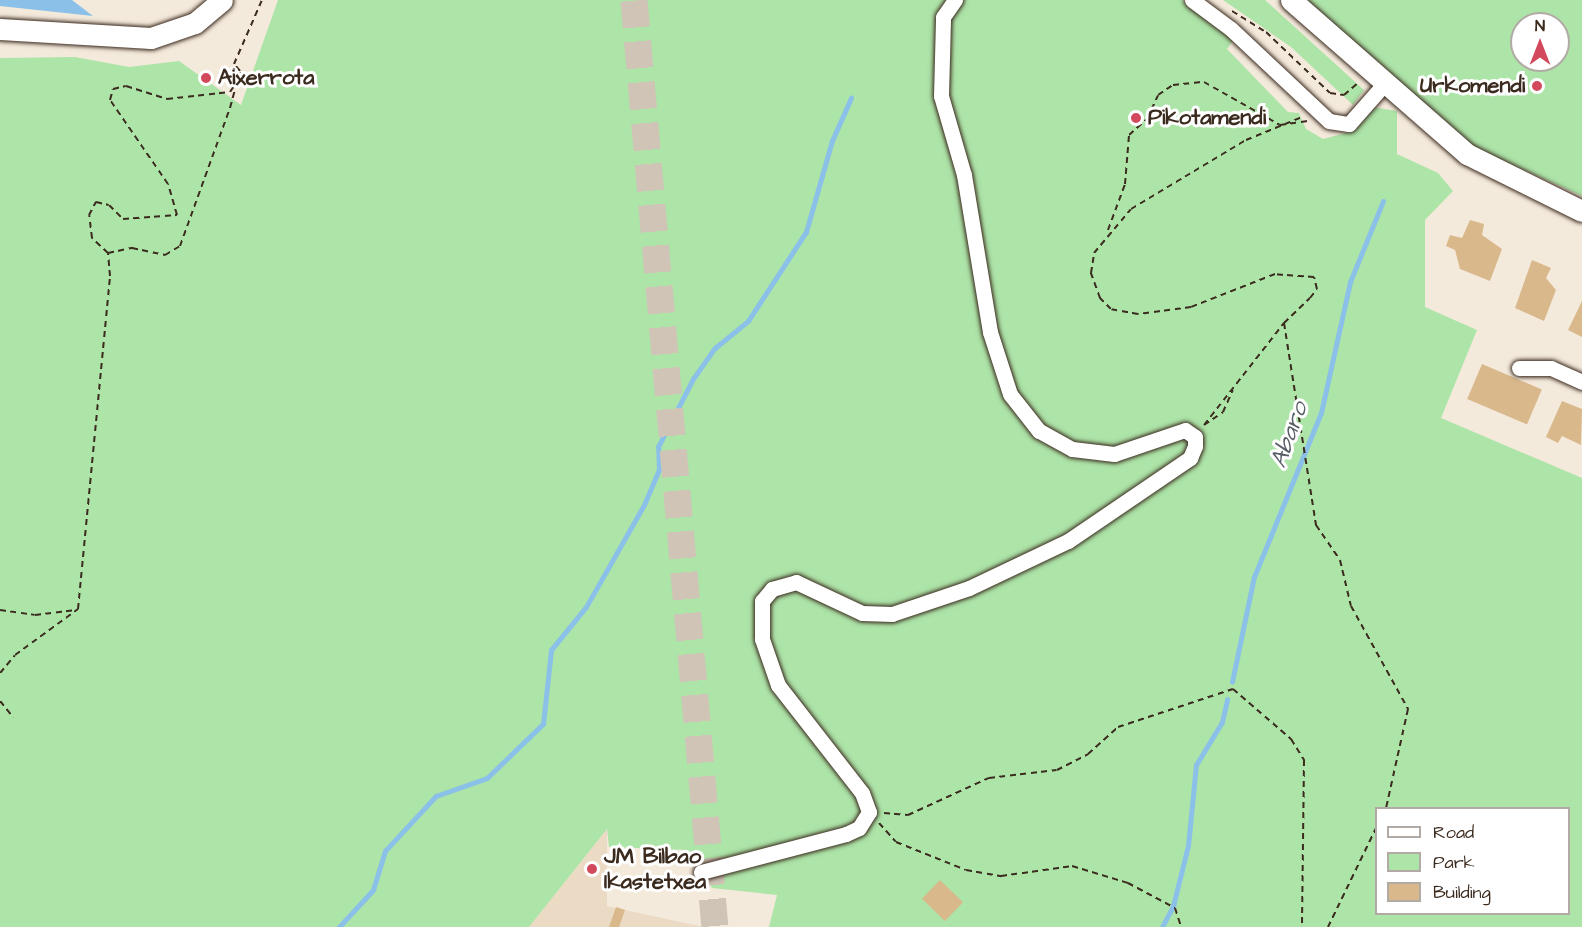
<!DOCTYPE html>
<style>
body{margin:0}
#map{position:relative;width:1582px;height:927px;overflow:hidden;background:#f4eadc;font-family:"Architects Daughter",sans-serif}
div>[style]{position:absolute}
.built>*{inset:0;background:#ecdbc4}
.green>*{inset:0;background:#ade4a8}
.water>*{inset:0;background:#8bc0e8}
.stream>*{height:4.5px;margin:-2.25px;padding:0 2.25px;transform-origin:2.25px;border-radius:2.25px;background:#8bc0e8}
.building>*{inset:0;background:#d9b98c;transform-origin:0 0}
.highway-tunnel>*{height:27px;margin-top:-13.5px;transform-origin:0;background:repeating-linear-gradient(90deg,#cfc4b6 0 27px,transparent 0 41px)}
.path>*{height:2px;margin-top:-1px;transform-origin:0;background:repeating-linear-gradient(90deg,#3b2a1e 0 6px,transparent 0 10.5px)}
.roads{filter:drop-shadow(0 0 2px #3b2a1e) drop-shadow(0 0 2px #3b2a1e)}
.street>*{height:15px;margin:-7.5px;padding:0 7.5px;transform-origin:7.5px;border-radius:7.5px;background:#fff}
.secondary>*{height:21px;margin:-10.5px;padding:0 10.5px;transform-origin:10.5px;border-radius:10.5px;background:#fff}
.dots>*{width:16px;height:16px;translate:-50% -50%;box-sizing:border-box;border:3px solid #fff;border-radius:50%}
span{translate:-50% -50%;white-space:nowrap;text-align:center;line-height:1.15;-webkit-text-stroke:6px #fff;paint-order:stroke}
.poi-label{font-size:22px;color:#3b2a1e;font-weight:700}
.left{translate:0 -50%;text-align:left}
.right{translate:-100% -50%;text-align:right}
.water-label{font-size:24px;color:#575e65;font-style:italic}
.legend{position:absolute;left:1375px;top:807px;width:195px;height:108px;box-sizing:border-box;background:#fff;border:2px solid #b1aaa5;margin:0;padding:8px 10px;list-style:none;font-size:18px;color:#3b2a1e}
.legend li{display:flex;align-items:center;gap:12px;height:30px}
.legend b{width:30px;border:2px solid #b1aaa5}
.north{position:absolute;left:1510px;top:12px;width:60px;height:60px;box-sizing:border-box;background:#fff;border:2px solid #b1aaa5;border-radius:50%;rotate:0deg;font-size:16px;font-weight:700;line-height:24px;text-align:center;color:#3b2a1e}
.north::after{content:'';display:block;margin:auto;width:21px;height:27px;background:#d1495b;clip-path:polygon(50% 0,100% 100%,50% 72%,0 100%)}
</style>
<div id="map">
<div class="built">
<i style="clip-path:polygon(607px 829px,607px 906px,704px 927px,529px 927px)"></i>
</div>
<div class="green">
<i style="clip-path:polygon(evenodd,278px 0,1182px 0,1234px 39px,1227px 49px,1288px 112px,1299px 113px,1306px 129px,1323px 139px,1353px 131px,1372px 107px,1397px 111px,1397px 154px,1438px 173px,1453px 191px,1425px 220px,1425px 307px,1477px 330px,1441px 418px,1582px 478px,1582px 927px,769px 927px,777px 895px,712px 888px,687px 850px,609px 847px,607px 829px,529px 927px,0 927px,0 58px,75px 57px,129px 67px,179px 61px,241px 105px,278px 0,1376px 808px,1568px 808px,1568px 914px,1376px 914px,1376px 808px)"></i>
<i style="clip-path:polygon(1223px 0,1265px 0,1364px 90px,1353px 105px,1291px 47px)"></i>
<i style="clip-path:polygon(evenodd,1304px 0,1582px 0,1582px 196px,1471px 146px,1304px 0,1522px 24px,1558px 24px,1558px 60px,1522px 60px,1522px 24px)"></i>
</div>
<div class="water">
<i style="clip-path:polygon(0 0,72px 0,93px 16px,0 6px)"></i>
</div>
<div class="stream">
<i style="left:1232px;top:682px;width:107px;rotate:-78.2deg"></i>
<i style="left:1254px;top:577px;width:177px;rotate:-67.8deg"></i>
<i style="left:1321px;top:413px;width:134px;rotate:-77.5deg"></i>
<i style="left:1350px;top:282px;width:87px;rotate:-67.8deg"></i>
<i style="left:339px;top:927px;width:50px;rotate:-47.4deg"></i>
<i style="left:373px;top:890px;width:41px;rotate:-72.9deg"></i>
<i style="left:385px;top:851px;width:75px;rotate:-47.2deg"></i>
<i style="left:436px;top:796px;width:54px;rotate:-19.4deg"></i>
<i style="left:487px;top:778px;width:78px;rotate:-44deg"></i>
<i style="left:543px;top:724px;width:74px;rotate:-83.8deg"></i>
<i style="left:551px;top:650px;width:55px;rotate:-50.9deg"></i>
<i style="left:586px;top:607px;width:117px;rotate:-60.4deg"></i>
<i style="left:644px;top:505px;width:38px;rotate:-67deg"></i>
<i style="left:659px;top:470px;width:23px;rotate:-92deg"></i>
<i style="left:658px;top:447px;width:76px;rotate:-62.8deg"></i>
<i style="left:693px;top:379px;width:38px;rotate:-55deg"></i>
<i style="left:715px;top:348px;width:43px;rotate:-39.3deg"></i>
<i style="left:748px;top:321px;width:106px;rotate:-56.9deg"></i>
<i style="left:806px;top:232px;width:95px;rotate:-74.1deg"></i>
<i style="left:832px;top:141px;width:47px;rotate:-66.2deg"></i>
<i style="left:1162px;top:927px;width:24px;rotate:-62deg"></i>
<i style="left:1173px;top:906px;width:62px;rotate:-76deg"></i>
<i style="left:1188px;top:846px;width:81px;rotate:-84.4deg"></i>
<i style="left:1196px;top:765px;width:50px;rotate:-58.8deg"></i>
<i style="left:1222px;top:722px;width:23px;rotate:-77deg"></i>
</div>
<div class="building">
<i style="clip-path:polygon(1470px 220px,1484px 224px,1482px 235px,1502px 249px,1490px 281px,1460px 269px,1455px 250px,1446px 246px,1450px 235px,1462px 238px)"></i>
<i style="clip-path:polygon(1532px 260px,1551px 268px,1546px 278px,1556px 290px,1544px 321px,1515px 308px)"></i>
<i style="clip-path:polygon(1582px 301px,1582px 337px,1568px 330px)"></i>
<i style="left:1482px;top:364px;width:65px;height:38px;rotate:23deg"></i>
<i style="clip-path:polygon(1562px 401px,1582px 409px,1581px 445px,1562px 436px,1558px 443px,1546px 437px)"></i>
<i style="left:940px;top:880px;width:32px;height:26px;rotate:44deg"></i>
<i style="clip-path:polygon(616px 907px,625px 910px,619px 927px,609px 927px)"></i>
</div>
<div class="highway-tunnel">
<i style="left:634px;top:0;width:931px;rotate:85.01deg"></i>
</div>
<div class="path">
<i style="left:1232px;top:11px;width:40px;rotate:32deg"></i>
<i style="left:1266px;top:32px;width:88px;rotate:43.6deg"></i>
<i style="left:1330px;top:93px;width:14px;rotate:8deg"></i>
<i style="left:1344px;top:95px;width:18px;rotate:-41deg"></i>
<i style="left:1108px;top:230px;width:49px;rotate:-69.7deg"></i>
<i style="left:1125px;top:184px;width:49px;rotate:-85.3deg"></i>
<i style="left:1129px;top:135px;width:24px;rotate:-42deg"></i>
<i style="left:1147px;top:119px;width:26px;rotate:-65deg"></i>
<i style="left:1158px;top:95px;width:18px;rotate:-34deg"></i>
<i style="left:1173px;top:85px;width:31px;rotate:-6deg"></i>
<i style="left:1204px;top:82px;width:87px;rotate:29.5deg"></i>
<i style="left:1280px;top:125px;width:28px;rotate:-8deg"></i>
<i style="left:108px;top:253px;width:22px;rotate:-137deg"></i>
<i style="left:92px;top:238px;width:23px;rotate:-97deg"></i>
<i style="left:89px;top:215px;width:15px;rotate:-62deg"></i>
<i style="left:96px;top:202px;width:13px;rotate:13deg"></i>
<i style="left:109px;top:205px;width:20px;rotate:45deg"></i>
<i style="left:123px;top:219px;width:54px;rotate:-4.2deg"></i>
<i style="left:177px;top:215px;width:32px;rotate:-106deg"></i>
<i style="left:168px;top:184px;width:102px;rotate:-124.6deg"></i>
<i style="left:110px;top:100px;width:11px;rotate:-75deg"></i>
<i style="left:113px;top:89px;width:13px;rotate:-13deg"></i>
<i style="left:126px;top:86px;width:43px;rotate:17.6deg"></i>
<i style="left:167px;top:99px;width:63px;rotate:-6.3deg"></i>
<i style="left:230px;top:92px;width:11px;rotate:-56deg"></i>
<i style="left:236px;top:83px;width:19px;rotate:-96deg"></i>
<i style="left:234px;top:64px;width:70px;rotate:-66.4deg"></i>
<i style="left:108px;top:253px;width:25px;rotate:-12deg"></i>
<i style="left:132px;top:248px;width:34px;rotate:12deg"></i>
<i style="left:165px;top:255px;width:17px;rotate:-31deg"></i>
<i style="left:180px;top:246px;width:147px;rotate:-70.1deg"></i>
<i style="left:230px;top:108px;width:38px;rotate:-75deg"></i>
<i style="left:240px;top:71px;width:8px;rotate:-130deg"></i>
<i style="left:1284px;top:323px;width:205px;rotate:81deg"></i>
<i style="left:1316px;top:525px;width:42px;rotate:55.6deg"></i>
<i style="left:1340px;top:560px;width:47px;rotate:76.6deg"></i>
<i style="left:1351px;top:606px;width:118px;rotate:61deg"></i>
<i style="left:1408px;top:709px;width:101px;rotate:102.5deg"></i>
<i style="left:1204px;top:425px;width:130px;rotate:-51.9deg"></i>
<i style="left:1284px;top:323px;width:36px;rotate:-44deg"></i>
<i style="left:1310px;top:298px;width:11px;rotate:-52deg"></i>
<i style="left:1317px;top:289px;width:12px;rotate:-104deg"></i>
<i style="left:1314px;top:277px;width:39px;rotate:-176deg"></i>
<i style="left:1275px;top:274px;width:90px;rotate:158.6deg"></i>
<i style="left:1191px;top:307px;width:53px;rotate:172.5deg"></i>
<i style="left:1138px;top:314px;width:27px;rotate:-170deg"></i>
<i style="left:1111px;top:309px;width:16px;rotate:-135deg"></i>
<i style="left:1100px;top:298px;width:27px;rotate:-110deg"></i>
<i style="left:1091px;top:273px;width:20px;rotate:-81deg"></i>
<i style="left:1094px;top:253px;width:57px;rotate:-49.9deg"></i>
<i style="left:1131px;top:209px;width:134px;rotate:-31deg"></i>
<i style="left:1246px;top:140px;width:61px;rotate:-22.3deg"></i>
<i style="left:1204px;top:425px;width:23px;rotate:-34deg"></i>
<i style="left:1223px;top:412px;width:24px;rotate:-66deg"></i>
<i style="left:0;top:610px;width:35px;rotate:8deg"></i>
<i style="left:35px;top:615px;width:39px;rotate:-7deg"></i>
<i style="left:0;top:673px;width:23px;rotate:-50deg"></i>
<i style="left:15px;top:655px;width:78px;rotate:-36.1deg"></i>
<i style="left:78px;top:609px;width:335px;rotate:-84.5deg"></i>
<i style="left:110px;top:276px;width:23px;rotate:-95deg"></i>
<i style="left:0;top:701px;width:21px;rotate:51deg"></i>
<i style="left:884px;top:813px;width:24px;rotate:5deg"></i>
<i style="left:908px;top:815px;width:89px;rotate:-24.6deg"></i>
<i style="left:989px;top:778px;width:68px;rotate:-6.7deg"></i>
<i style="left:1057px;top:770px;width:35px;rotate:-27deg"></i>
<i style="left:1088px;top:754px;width:40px;rotate:-42deg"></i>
<i style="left:1118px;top:727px;width:121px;rotate:-18.3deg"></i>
<i style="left:1233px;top:689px;width:77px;rotate:40.8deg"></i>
<i style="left:1291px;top:739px;width:25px;rotate:58deg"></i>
<i style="left:1304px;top:760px;width:167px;rotate:90.7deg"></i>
<i style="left:879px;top:823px;width:25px;rotate:48deg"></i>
<i style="left:896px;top:842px;width:75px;rotate:21.8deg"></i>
<i style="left:966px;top:870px;width:36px;rotate:10deg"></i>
<i style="left:1001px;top:876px;width:72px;rotate:-8deg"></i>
<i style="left:1072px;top:866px;width:59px;rotate:16.9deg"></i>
<i style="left:1128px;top:883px;width:53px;rotate:28deg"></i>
<i style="left:1175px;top:908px;width:20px;rotate:72deg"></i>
<i style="left:1328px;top:927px;width:110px;rotate:-64.1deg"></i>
</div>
<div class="roads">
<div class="street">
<i style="left:1192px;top:0;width:49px;rotate:36.6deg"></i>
<i style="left:1231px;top:29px;width:134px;rotate:43.2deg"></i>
<i style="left:1329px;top:121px;width:20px;rotate:9deg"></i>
<i style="left:1349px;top:124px;width:44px;rotate:-48.7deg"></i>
<i style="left:1519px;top:368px;width:32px"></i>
<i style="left:1551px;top:368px;width:34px;rotate:24deg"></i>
<i style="left:701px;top:872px;width:150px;rotate:-14.7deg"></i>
<i style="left:846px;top:834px;width:14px;rotate:-25deg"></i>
<i style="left:859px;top:828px;width:19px;rotate:-58deg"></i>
<i style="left:869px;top:812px;width:20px;rotate:-110deg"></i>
<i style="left:862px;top:793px;width:137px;rotate:-127.9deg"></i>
<i style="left:778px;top:685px;width:49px;rotate:-109.2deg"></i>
<i style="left:762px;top:639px;width:38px;rotate:-90deg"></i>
<i style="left:762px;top:601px;width:16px;rotate:-50deg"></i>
<i style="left:772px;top:589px;width:25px;rotate:-16deg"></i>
<i style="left:796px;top:582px;width:73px;rotate:25.2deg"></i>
<i style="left:862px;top:613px;width:30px;rotate:2deg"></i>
<i style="left:892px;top:614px;width:81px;rotate:-18.7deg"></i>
<i style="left:969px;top:588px;width:110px;rotate:-25.4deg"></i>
<i style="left:1068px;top:541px;width:148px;rotate:-34.2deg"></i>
<i style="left:1190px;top:458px;width:13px;rotate:-67deg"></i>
<i style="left:1195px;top:446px;width:9px;rotate:-90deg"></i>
<i style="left:1195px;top:437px;width:12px;rotate:-145deg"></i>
<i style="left:1185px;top:430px;width:75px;rotate:161.3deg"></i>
<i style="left:1114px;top:454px;width:42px;rotate:-173.2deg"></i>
<i style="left:1072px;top:449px;width:38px;rotate:-151deg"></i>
<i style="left:1039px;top:431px;width:47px;rotate:-128.1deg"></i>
<i style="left:1010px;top:394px;width:65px;rotate:-107.9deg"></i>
<i style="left:990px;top:332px;width:159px;rotate:-99.4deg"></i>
<i style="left:964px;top:175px;width:82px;rotate:-106.2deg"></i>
<i style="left:941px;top:96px;width:79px;rotate:-88.5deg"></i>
<i style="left:943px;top:17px;width:21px;rotate:-55deg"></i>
</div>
<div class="secondary">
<i style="left:1291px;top:0;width:234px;rotate:41.2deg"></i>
<i style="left:1467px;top:154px;width:128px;rotate:26.4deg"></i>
<i style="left:0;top:29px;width:151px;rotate:3.4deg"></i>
<i style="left:151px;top:38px;width:46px;rotate:-18.8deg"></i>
<i style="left:195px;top:23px;width:35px;rotate:-40deg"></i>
</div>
</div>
<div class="dots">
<i style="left:206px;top:78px;background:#d1495b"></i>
<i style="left:1537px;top:86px;background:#d1495b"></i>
<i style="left:1136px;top:118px;background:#d1495b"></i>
<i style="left:592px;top:869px;background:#d1495b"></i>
</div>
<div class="poi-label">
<span class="left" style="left:218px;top:78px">Aixerrota</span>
<span class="right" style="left:1525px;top:86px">Urkomendi</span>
<span class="left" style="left:1148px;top:118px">Pikotamendi</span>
<span class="left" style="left:604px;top:869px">JM Bilbao<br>Ikastetxea</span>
</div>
<div class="water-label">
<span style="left:1290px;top:435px;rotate:-70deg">Abaro</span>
</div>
<ul class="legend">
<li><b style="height:8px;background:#fff"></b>Road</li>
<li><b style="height:16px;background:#ade4a8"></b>Park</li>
<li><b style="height:16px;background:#d9b98c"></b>Building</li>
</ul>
<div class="north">N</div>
</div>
